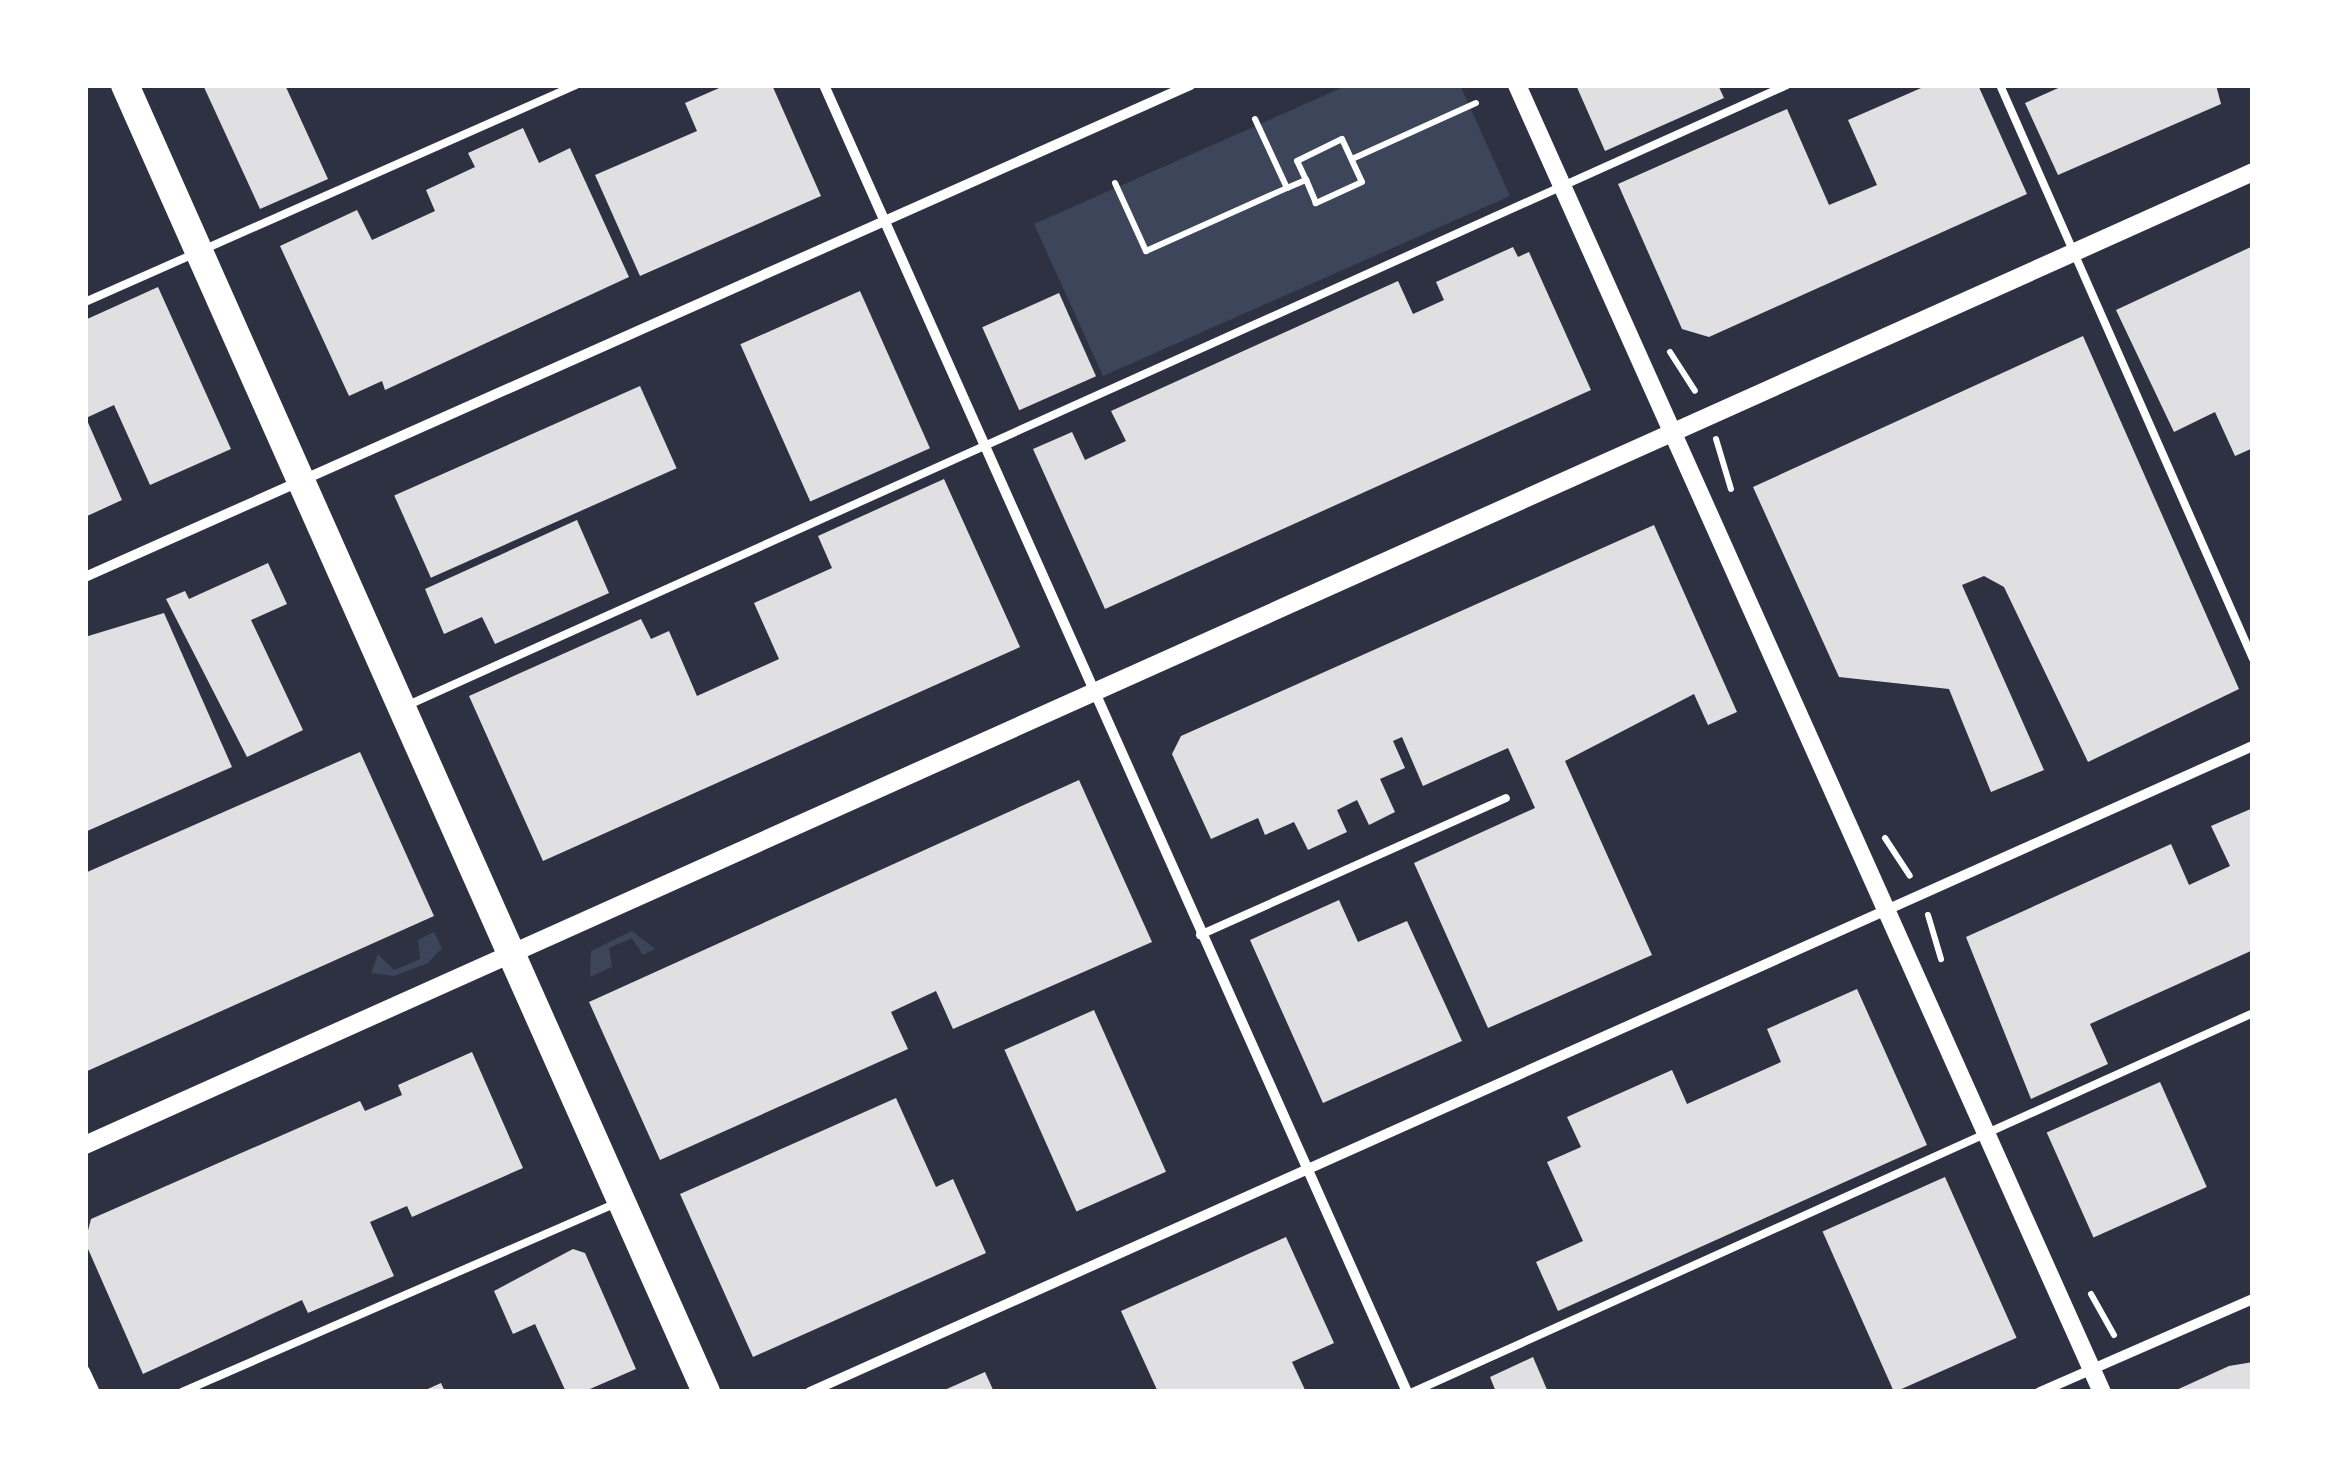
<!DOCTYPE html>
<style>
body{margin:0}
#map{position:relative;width:2338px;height:1477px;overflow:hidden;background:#2d3142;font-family:"Exo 2",sans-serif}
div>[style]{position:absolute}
.green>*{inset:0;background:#3c4559}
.building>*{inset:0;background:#e0e0e3;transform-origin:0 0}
.path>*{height:6px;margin:-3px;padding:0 3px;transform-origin:3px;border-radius:3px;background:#fff}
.service>*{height:8px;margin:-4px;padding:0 4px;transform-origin:4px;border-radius:4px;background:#fff}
.minor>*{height:10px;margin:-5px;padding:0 5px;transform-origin:5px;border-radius:5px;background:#fff}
.tertiary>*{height:18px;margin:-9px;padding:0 9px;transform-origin:9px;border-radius:9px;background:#fff}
.trunk>*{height:28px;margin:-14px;padding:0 14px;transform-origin:14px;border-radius:14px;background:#fff}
span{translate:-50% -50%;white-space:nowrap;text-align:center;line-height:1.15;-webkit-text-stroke:9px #fff;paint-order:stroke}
.frame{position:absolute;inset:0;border:88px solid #fff;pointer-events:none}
</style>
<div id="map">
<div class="green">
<i style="clip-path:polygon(1348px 85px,1460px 85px,1510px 196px,1103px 376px,1034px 224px)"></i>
<i style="clip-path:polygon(632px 931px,655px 949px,643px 955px,632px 938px,609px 948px,612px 967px,590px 977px,591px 951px)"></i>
<i style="clip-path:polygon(434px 932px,442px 948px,428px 963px,394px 976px,371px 973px,378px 954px,394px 970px,420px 959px,418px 940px)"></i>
</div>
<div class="building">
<i style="clip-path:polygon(203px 85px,285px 85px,328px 179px,260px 209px)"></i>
<i style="clip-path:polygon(726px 85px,772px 85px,821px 196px,640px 276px,595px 175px,697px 131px,685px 103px)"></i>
<i style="clip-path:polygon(1576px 85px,1718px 85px,1724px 98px,1605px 151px)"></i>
<i style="clip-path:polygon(1928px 85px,1978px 85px,2027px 194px,1709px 337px,1682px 329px,1618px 184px,1787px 109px,1829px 205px,1877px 185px,1848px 120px)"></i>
<i style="clip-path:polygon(2065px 85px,2216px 85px,2221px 104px,2058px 175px,2025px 103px)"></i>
<i style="clip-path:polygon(523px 128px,539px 163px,570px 148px,629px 277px,385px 390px,382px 381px,349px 396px,280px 246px,357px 210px,372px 240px,435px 211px,426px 190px,475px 167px,468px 153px)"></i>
<i style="clip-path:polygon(2253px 246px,2253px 448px,2235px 456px,2215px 412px,2174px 432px,2116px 310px)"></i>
<i style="clip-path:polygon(1513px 247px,1518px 257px,1529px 252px,1591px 390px,1105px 609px,1033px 449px,1072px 432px,1085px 460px,1126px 441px,1111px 411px,1398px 281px,1413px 314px,1444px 300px,1436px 282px)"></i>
<i style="clip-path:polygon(158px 287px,231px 449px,150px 485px,114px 405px,86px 418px,122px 500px,85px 517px,85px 320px)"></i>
<i style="left:860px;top:291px;width:172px;height:131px;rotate:66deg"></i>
<i style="left:1059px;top:293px;width:91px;height:84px;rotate:66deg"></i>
<i style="clip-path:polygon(2083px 336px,2239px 689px,2088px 762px,2004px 587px,1984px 576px,1962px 585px,2044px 770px,1991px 792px,1949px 689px,1839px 677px,1753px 487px)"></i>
<i style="left:640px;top:386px;width:90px;height:269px;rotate:66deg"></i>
<i style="clip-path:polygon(944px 479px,1020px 647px,543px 861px,469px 696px,641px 619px,651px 639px,669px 631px,697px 696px,779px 659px,754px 603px,832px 568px,818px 536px)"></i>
<i style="clip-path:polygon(577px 520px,609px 593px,495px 644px,482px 617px,444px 634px,425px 589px)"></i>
<i style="clip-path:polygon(1654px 525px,1737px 712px,1708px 725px,1694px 694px,1565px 761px,1652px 955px,1488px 1028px,1414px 863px,1535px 808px,1508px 748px,1423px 786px,1402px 737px,1393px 741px,1405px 768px,1380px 779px,1395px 812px,1369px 825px,1357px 800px,1337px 810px,1347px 832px,1308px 850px,1294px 822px,1265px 835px,1258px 818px,1211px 839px,1172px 754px,1181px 736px)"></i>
<i style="clip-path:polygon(268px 563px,287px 604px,251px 620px,303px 730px,247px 757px,166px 599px,185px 591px,189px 599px)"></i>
<i style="clip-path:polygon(164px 613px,232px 767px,85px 832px,85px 637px)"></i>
<i style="clip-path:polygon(360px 752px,434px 916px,85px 1072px,85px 873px)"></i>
<i style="clip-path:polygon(1079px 780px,1152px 942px,953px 1029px,936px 991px,891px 1012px,908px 1049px,660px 1160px,589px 1002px)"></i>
<i style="clip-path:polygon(2253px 808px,2253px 950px,2090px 1024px,2108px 1064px,2031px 1099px,1966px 937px,2171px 844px,2189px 885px,2230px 866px,2211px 826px)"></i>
<i style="clip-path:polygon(1339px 900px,1358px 942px,1407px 921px,1462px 1041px,1323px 1103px,1250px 940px)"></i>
<i style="clip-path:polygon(1857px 989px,1927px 1145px,1558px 1311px,1536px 1262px,1583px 1241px,1547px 1162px,1581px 1147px,1567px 1117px,1672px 1070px,1687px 1104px,1781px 1062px,1767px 1029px)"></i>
<i style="left:1094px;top:1010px;width:177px;height:98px;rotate:66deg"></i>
<i style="clip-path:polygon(472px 1052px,523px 1168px,412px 1217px,407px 1206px,370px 1222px,394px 1276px,308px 1313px,302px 1300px,143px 1374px,85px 1242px,91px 1219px,360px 1101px,365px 1111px,402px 1095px,398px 1085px)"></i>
<i style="left:2160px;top:1082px;width:115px;height:124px;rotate:66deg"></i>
<i style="clip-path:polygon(896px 1098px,936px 1187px,953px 1179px,986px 1253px,753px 1357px,680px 1194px)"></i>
<i style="left:1945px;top:1177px;width:176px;height:134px;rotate:66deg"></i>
<i style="clip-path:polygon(1286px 1237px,1334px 1343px,1292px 1362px,1306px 1392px,1158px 1392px,1121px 1311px)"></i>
<i style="clip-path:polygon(573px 1249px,585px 1253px,636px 1369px,583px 1392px,566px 1392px,535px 1324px,513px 1334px,494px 1291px)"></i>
<i style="clip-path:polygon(1533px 1357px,1548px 1392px,1496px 1392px,1490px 1377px)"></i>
<i style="clip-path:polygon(2253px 1362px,2253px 1392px,2172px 1392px,2229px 1366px)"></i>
<i style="clip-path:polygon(985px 1372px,994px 1392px,940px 1392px)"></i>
<i style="clip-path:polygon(441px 1383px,445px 1392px,421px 1392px)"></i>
</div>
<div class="path">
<i style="left:1255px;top:119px;width:76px;rotate:65.1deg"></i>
<i style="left:1287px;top:188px;width:21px;rotate:-23deg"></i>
<i style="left:1306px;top:180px;width:21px;rotate:-115deg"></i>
<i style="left:1297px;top:161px;width:50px;rotate:-26.1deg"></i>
<i style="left:1342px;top:139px;width:47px;rotate:65.1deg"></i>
<i style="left:1362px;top:182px;width:51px;rotate:155.5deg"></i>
<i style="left:1316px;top:203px;width:25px;rotate:-113deg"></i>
<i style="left:1352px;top:159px;width:136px;rotate:-24.3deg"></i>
<i style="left:1115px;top:183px;width:75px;rotate:65.5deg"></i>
<i style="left:1146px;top:251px;width:154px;rotate:-24.1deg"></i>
<i style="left:1670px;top:352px;width:46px;rotate:57.3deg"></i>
<i style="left:1716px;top:439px;width:52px;rotate:73.3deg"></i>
<i style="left:1885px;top:838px;width:45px;rotate:56.7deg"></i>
<i style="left:1928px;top:915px;width:46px;rotate:73.5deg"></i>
<i style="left:2091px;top:1294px;width:47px;rotate:60.7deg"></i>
</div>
<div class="service">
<i style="left:2000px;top:85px;width:627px;rotate:66.21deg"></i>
<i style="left:85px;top:302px;width:537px;rotate:-23.84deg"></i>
<i style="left:406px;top:706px;width:1514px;rotate:-24.21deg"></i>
<i style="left:1200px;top:935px;width:335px;rotate:-24.1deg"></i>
<i style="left:182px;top:1392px;width:476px;rotate:-23.5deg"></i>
<i style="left:1413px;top:1392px;width:922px;rotate:-24.28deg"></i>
</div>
<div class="minor">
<i style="left:824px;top:85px;width:1431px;rotate:65.96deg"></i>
<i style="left:85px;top:577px;width:1210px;rotate:-24deg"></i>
<i style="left:85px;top:1371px;width:23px;rotate:65deg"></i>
<i style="left:810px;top:1392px;width:1581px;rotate:-24.12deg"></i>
<i style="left:2040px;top:1392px;width:232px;rotate:-23.6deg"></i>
</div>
<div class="tertiary">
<i style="left:1517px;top:85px;width:1432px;rotate:65.89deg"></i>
<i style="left:85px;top:1145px;width:2376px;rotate:-24.17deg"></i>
</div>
<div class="trunk">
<i style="left:125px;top:85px;width:1430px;rotate:66.03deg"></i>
</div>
<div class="frame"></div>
</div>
